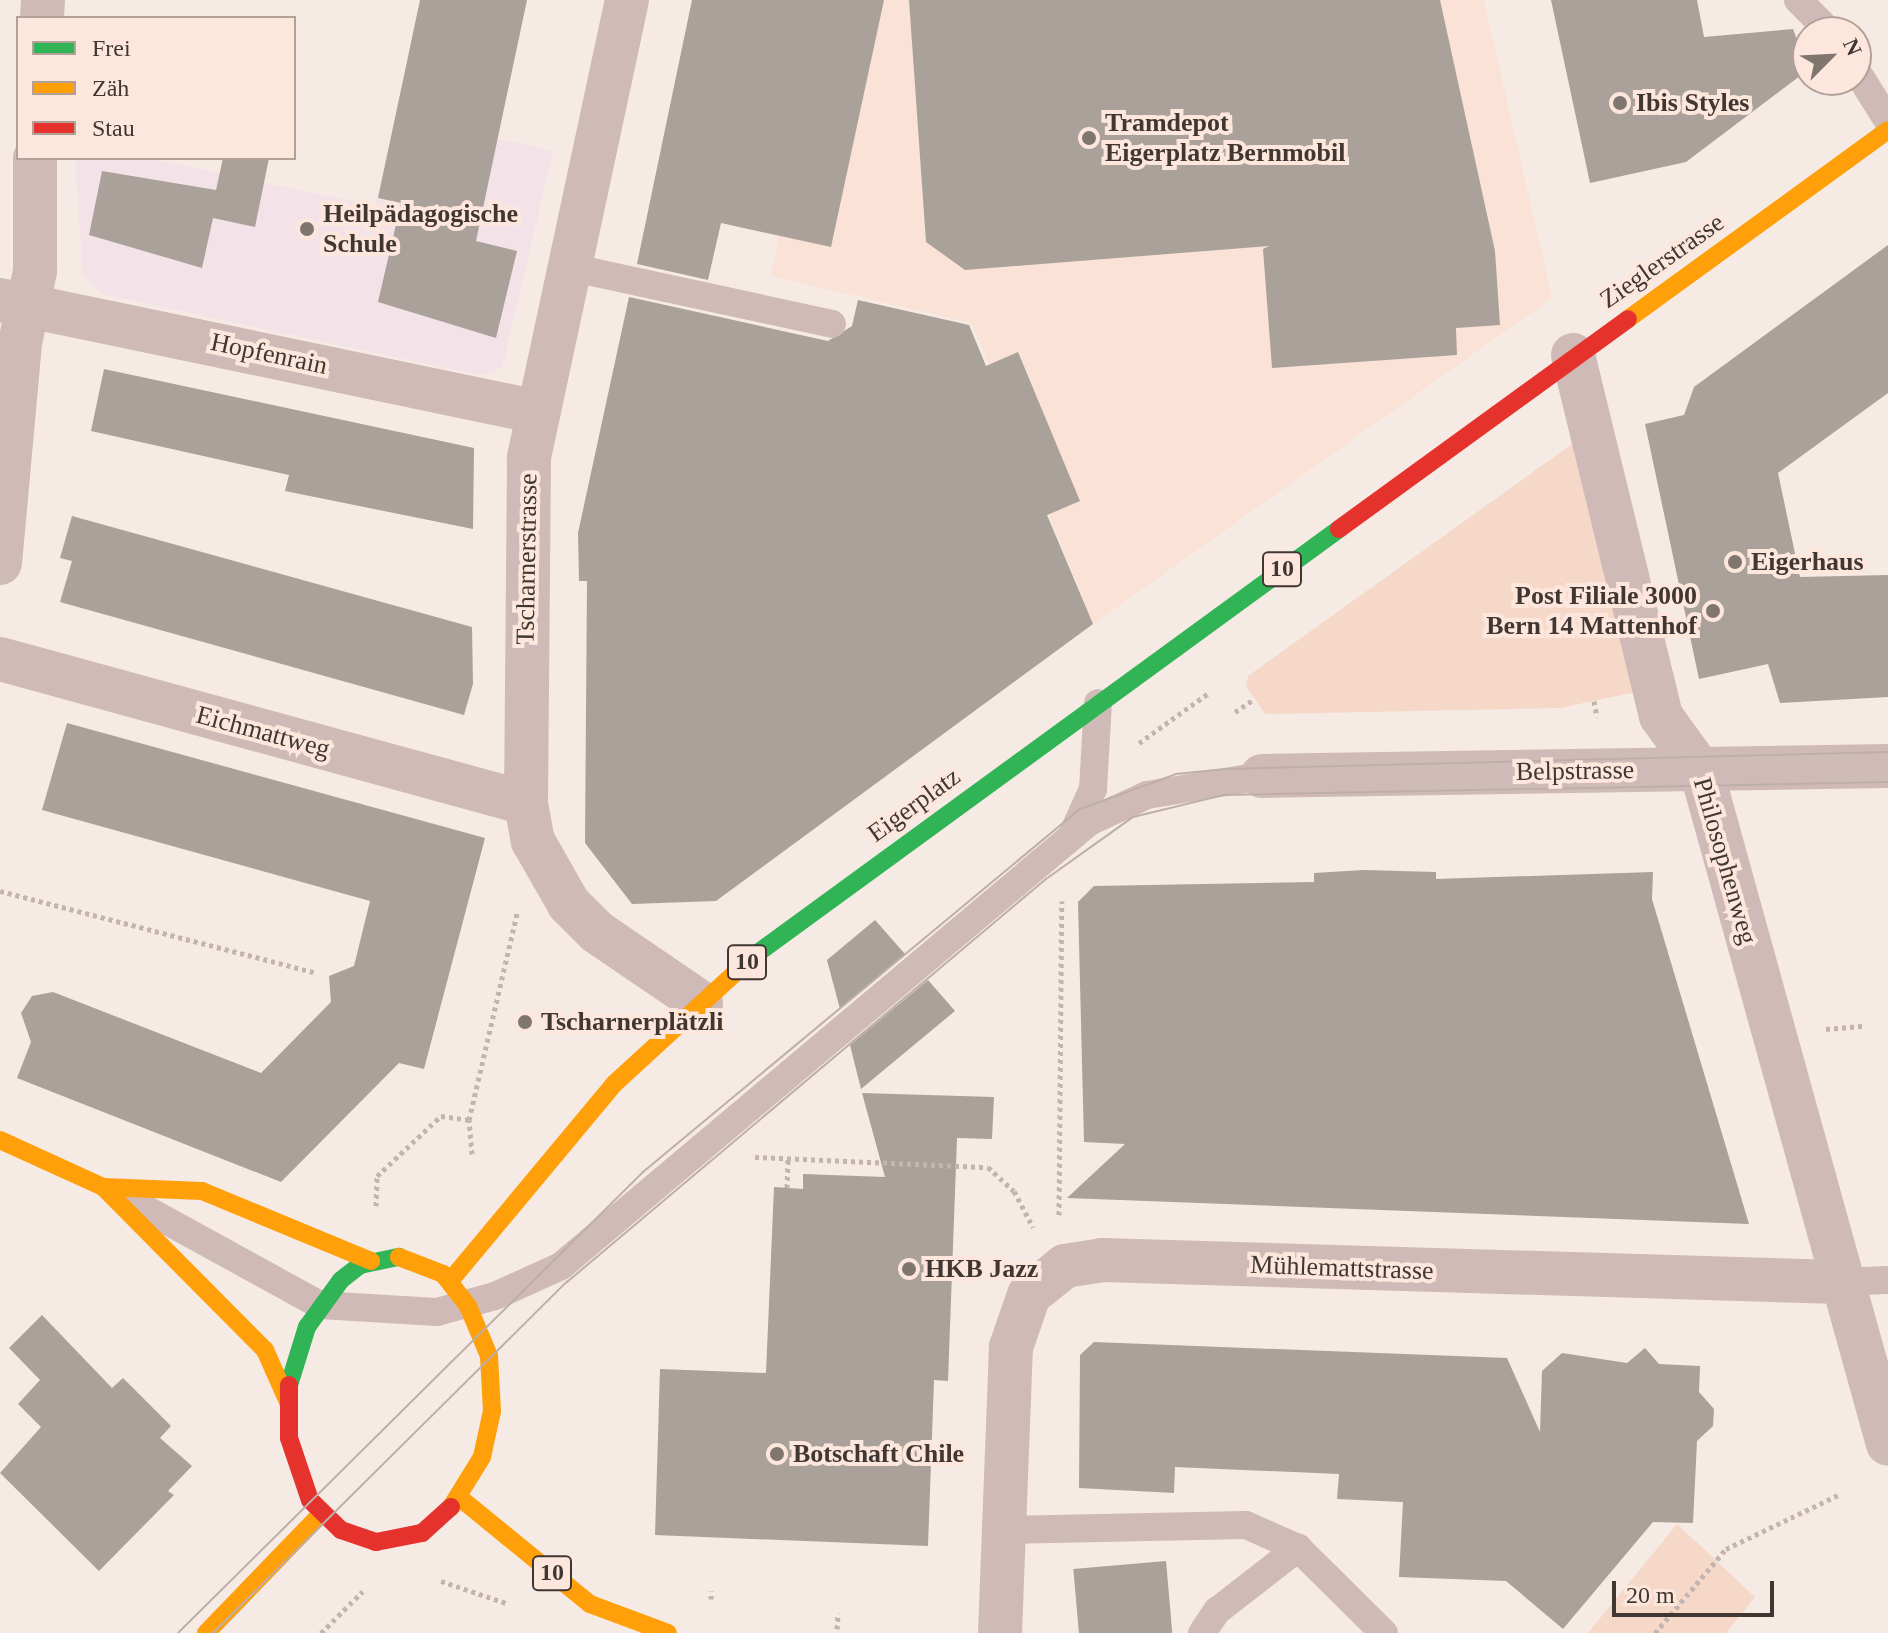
<!DOCTYPE html>
<meta charset="utf-8">
<style>
body{margin:0}
#map{position:relative;width:1888px;height:1633px;overflow:hidden;background:#f6eae4;font-family:"Times New Roman",serif}
div>[style]{position:absolute}
.built>*{inset:0;background:#fae2d6}
.education>*{inset:0;background:#f3e2e7}
.green>*{inset:0;background:#f5d8c8}
.building>*{inset:0;background:#aaa19a;transform-origin:0 0}
.path>*{height:5px;margin-top:-2.5px;transform-origin:0;background:repeating-linear-gradient(90deg,#c3b4b0 0 4px,transparent 0 8px)}
.lane>*{height:28px;margin:-14px;padding:0 14px;transform-origin:14px;border-radius:14px;background:#d0bab7}
.street>*{height:44px;margin:-22px;padding:0 22px;transform-origin:22px;border-radius:22px;background:#d0bab7}
.fast>*{height:18px;margin:-9px;padding:0 9px;transform-origin:9px;border-radius:9px;background:#30b455}
.slow>*{height:18px;margin:-9px;padding:0 9px;transform-origin:9px;border-radius:9px;background:#ff9f0a}
.jam>*{height:18px;margin:-9px;padding:0 9px;transform-origin:9px;border-radius:9px;background:#e5322d}
.tram>*{height:2px;margin:-1px;padding:0 1px;transform-origin:1px;border-radius:1px;background:#bdaeac}
.dots>*{width:22px;height:22px;translate:-50% -50%;box-sizing:border-box;border:4px solid #fde7dd;border-radius:50%}
span{translate:-50% -50%;white-space:nowrap;text-align:center;line-height:1.15;-webkit-text-stroke:8px #fde7dd;paint-order:stroke}
.shield-label span{padding:2px 6px;background:#fde7dd;border:2px solid;border-radius:6px;-webkit-text-stroke-width:0}
.shield-label{font-size:24px;color:#413732;font-weight:700}
.poi-label{font-size:26px;color:#413732;font-weight:700}
.left{translate:0 -50%;text-align:left}
.right{translate:-100% -50%;text-align:right}
.street-label{font-size:26px;color:#413732}
.legend{position:absolute;left:16px;top:16px;width:280px;height:144px;box-sizing:border-box;background:#fde7dd;border:2px solid #b2a199;margin:0;padding:10px 14px;list-style:none;font-size:24px;color:#413732}
.legend li{display:flex;align-items:center;gap:16px;height:40px}
.legend b{width:40px;border:2px solid #b2a199}
.north{position:absolute;left:1792px;top:16px;width:80px;height:80px;box-sizing:border-box;background:#fde7dd;border:2px solid #b2a199;border-radius:50%;rotate:66deg;font-size:22px;font-weight:700;line-height:32px;text-align:center;color:#413732}
.north::after{content:'';display:block;margin:auto;width:28px;height:36px;background:#807670;clip-path:polygon(50% 0,100% 100%,50% 72%,0 100%)}
.scale{position:absolute;left:1612px;top:1581px;width:162px;height:36px;box-sizing:border-box;border:4px solid #413732;border-top:0;padding-left:10px;font-size:24px;line-height:28px;white-space:nowrap;color:#413732;-webkit-text-stroke:6px #fde7dd;paint-order:stroke}
</style>
<div id="map">
<div class="built">
<i style="clip-path:polygon(827px 0,1484px 0,1552px 298px,1093px 624px,972px 323px,771px 276px)"></i>
</div>
<div class="education">
<i style="clip-path:polygon(395px 117px,553px 151px,502px 368px,479px 375px,102px 294px,83px 274px,75px 158px,148px 158px,375px 206px)"></i>
</div>
<div class="green">
<i style="clip-path:polygon(1582px 437px,1636px 692px,1560px 708px,1265px 714px,1246px 686px,1248px 676px)"></i>
<i style="clip-path:polygon(1677px 1524px,1755px 1597px,1726px 1633px,1588px 1633px)"></i>
</div>
<div class="building">
<i style="clip-path:polygon(420px 0,527px 0,476px 241px,517px 251px,496px 338px,378px 302px,401px 203px,378px 198px)"></i>
<i style="clip-path:polygon(692px 0,884px 0,831px 247px,721px 223px,708px 280px,637px 264px)"></i>
<i style="clip-path:polygon(909px 0,1440px 0,1495px 251px,1500px 325px,1456px 328px,1457px 355px,1272px 368px,1263px 249px,1269px 246px,965px 270px,926px 242px)"></i>
<i style="clip-path:polygon(1551px 0,1697px 0,1704px 37px,1793px 29px,1808px 70px,1686px 162px,1590px 183px)"></i>
<i style="clip-path:polygon(223px 158px,269px 158px,255px 227px,213px 218px,202px 268px,89px 235px,102px 171px,216px 190px)"></i>
<i style="clip-path:polygon(1888px 245px,1888px 393px,1778px 473px,1800px 577px,1888px 575px,1888px 697px,1780px 703px,1768px 664px,1699px 679px,1645px 424px,1684px 415px,1694px 387px)"></i>
<i style="clip-path:polygon(629px 297px,828px 341px,852px 326px,858px 300px,969px 325px,986px 366px,1018px 352px,1080px 501px,1047px 515px,1093px 624px,716px 901px,632px 904px,585px 843px,587px 581px,579px 581px,578px 533px)"></i>
<i style="clip-path:polygon(104px 369px,474px 448px,473px 529px,285px 491px,289px 475px,91px 431px)"></i>
<i style="clip-path:polygon(72px 516px,472px 627px,473px 684px,464px 715px,60px 602px,72px 561px,60px 558px)"></i>
<i style="clip-path:polygon(67px 723px,485px 838px,424px 1069px,399px 1063px,281px 1182px,17px 1078px,31px 1042px,21px 1013px,32px 996px,53px 992px,261px 1073px,331px 1002px,329px 976px,354px 966px,370px 901px,42px 810px)"></i>
<i style="clip-path:polygon(1364px 870px,1436px 872px,1436px 879px,1653px 872px,1652px 899px,1749px 1224px,1067px 1198px,1125px 1144px,1084px 1142px,1078px 902px,1094px 886px,1314px 882px,1314px 873px)"></i>
<i style="clip-path:polygon(875px 920px,905px 954px,840px 1009px,827px 960px)"></i>
<i style="clip-path:polygon(928px 980px,955px 1011px,861px 1089px,850px 1045px)"></i>
<i style="clip-path:polygon(862px 1093px,994px 1097px,992px 1139px,957px 1138px,948px 1381px,934px 1380px,928px 1546px,655px 1535px,660px 1369px,766px 1373px,774px 1187px,803px 1189px,803px 1174px,885px 1177px)"></i>
<i style="clip-path:polygon(42px 1315px,112px 1388px,123px 1378px,171px 1426px,160px 1438px,192px 1466px,168px 1491px,174px 1495px,99px 1571px,0 1473px,41px 1427px,18px 1404px,40px 1380px,9px 1348px)"></i>
<i style="clip-path:polygon(1094px 1342px,1507px 1358px,1540px 1432px,1542px 1371px,1562px 1353px,1627px 1363px,1645px 1348px,1659px 1364px,1700px 1366px,1699px 1392px,1714px 1409px,1713px 1426px,1697px 1441px,1693px 1523px,1653px 1522px,1563px 1629px,1506px 1581px,1399px 1577px,1403px 1502px,1337px 1499px,1339px 1474px,1175px 1467px,1174px 1493px,1079px 1488px,1080px 1355px)"></i>
<i style="left:1166px;top:1561px;width:72px;height:93px;rotate:85deg"></i>
</div>
<div class="path">
<i style="left:1594px;top:701px;width:16px;rotate:79deg"></i>
<i style="left:1235px;top:712px;width:23px;rotate:-34deg"></i>
<i style="left:1139px;top:743px;width:87px;rotate:-35.7deg"></i>
<i style="left:0;top:891px;width:326px;rotate:14.5deg"></i>
<i style="left:1826px;top:1029px;width:38px;rotate:-5deg"></i>
<i style="left:472px;top:1154px;width:34px;rotate:-95deg"></i>
<i style="left:469px;top:1120px;width:212px;rotate:-76.9deg"></i>
<i style="left:755px;top:1157px;width:233px;rotate:2.5deg"></i>
<i style="left:988px;top:1167px;width:35px;rotate:43deg"></i>
<i style="left:1014px;top:1191px;width:41px;rotate:62.2deg"></i>
<i style="left:787px;top:1188px;width:30px;rotate:-88deg"></i>
<i style="left:376px;top:1206px;width:30px;rotate:-88deg"></i>
<i style="left:377px;top:1176px;width:88px;rotate:-43.2deg"></i>
<i style="left:441px;top:1116px;width:28px;rotate:8deg"></i>
<i style="left:1059px;top:1215px;width:314px;rotate:-89.5deg"></i>
<i style="left:441px;top:1581px;width:69px;rotate:18.7deg"></i>
<i style="left:711px;top:1599px;width:8px;rotate:-90deg"></i>
<i style="left:837px;top:1629px;width:16px;rotate:-86deg"></i>
<i style="left:321px;top:1633px;width:59px;rotate:-45deg"></i>
<i style="left:1655px;top:1633px;width:110px;rotate:-49.8deg"></i>
<i style="left:1726px;top:1549px;width:124px;rotate:-25.7deg"></i>
</div>
<div class="lane">
<i style="left:1798px;top:0;width:45px;rotate:45deg"></i>
<i style="left:1856px;top:70px;width:60px;rotate:57.9deg"></i>
<i style="left:569px;top:267px;width:269px;rotate:12.2deg"></i>
<i style="left:1073px;top:833px;width:48px;rotate:-65.6deg"></i>
<i style="left:1093px;top:789px;width:86px;rotate:-86.7deg"></i>
<i style="left:129px;top:1200px;width:218px;rotate:28.8deg"></i>
<i style="left:320px;top:1305px;width:117px;rotate:3.4deg"></i>
<i style="left:437px;top:1312px;width:60px;rotate:-15.4deg"></i>
<i style="left:495px;top:1296px;width:72px;rotate:-24.4deg"></i>
<i style="left:561px;top:1266px;width:690px;rotate:-40.06deg"></i>
<i style="left:1089px;top:822px;width:64px;rotate:-25deg"></i>
<i style="left:1147px;top:795px;width:117px;rotate:-9.4deg"></i>
<i style="left:1840px;top:1282px;width:48px;rotate:-2.4deg"></i>
<i style="left:1004px;top:1530px;width:242px;rotate:-1.2deg"></i>
<i style="left:1246px;top:1525px;width:57px;rotate:23.9deg"></i>
<i style="left:1298px;top:1548px;width:121px;rotate:44.7deg"></i>
<i style="left:1202px;top:1633px;width:27px;rotate:-56deg"></i>
<i style="left:1217px;top:1611px;width:103px;rotate:-37.9deg"></i>
</div>
<div class="street">
<i style="left:627px;top:0;width:469px;rotate:102.1deg"></i>
<i style="left:529px;top:459px;width:344px;rotate:90.5deg"></i>
<i style="left:526px;top:803px;width:39px;rotate:80deg"></i>
<i style="left:533px;top:841px;width:73px;rotate:60.3deg"></i>
<i style="left:569px;top:904px;width:40px;rotate:45deg"></i>
<i style="left:597px;top:932px;width:126px;rotate:34.3deg"></i>
<i style="left:42px;top:18px;width:18px;rotate:-87deg"></i>
<i style="left:0;top:300px;width:550px;rotate:11.76deg"></i>
<i style="left:1573px;top:355px;width:372px;rotate:76.3deg"></i>
<i style="left:1661px;top:716px;width:70px;rotate:54.3deg"></i>
<i style="left:1702px;top:773px;width:696px;rotate:74.51deg"></i>
<i style="left:0;top:563px;width:221px;rotate:-84.8deg"></i>
<i style="left:20px;top:343px;width:74px;rotate:-78.2deg"></i>
<i style="left:35px;top:271px;width:113px;rotate:-90deg"></i>
<i style="left:0;top:659px;width:545px;rotate:15.31deg"></i>
<i style="left:1262px;top:776px;width:626px;rotate:-0.92deg"></i>
<i style="left:1000px;top:1633px;width:286px;rotate:-87.8deg"></i>
<i style="left:1011px;top:1347px;width:55px;rotate:-70.9deg"></i>
<i style="left:1029px;top:1295px;width:46px;rotate:-38.9deg"></i>
<i style="left:1065px;top:1266px;width:37px;rotate:-9deg"></i>
<i style="left:1102px;top:1260px;width:738px;rotate:1.71deg"></i>
</div>
<div class="fast">
<i style="left:755px;top:955px;width:723px;rotate:-36.11deg"></i>
<i style="left:289px;top:1385px;width:61px;rotate:-72.8deg"></i>
<i style="left:307px;top:1327px;width:58px;rotate:-54.1deg"></i>
<i style="left:341px;top:1280px;width:24px;rotate:-38deg"></i>
<i style="left:360px;top:1265px;width:40px;rotate:-12deg"></i>
</div>
<div class="slow">
<i style="left:1628px;top:319px;width:321px;rotate:-36deg"></i>
<i style="left:0;top:1140px;width:113px;rotate:24.5deg"></i>
<i style="left:103px;top:1187px;width:99px;rotate:2.3deg"></i>
<i style="left:202px;top:1191px;width:183px;rotate:22.5deg"></i>
<i style="left:103px;top:1187px;width:230px;rotate:45.2deg"></i>
<i style="left:265px;top:1350px;width:57px;rotate:66.1deg"></i>
<i style="left:399px;top:1257px;width:47px;rotate:21.1deg"></i>
<i style="left:443px;top:1274px;width:41px;rotate:52deg"></i>
<i style="left:468px;top:1306px;width:54px;rotate:67.2deg"></i>
<i style="left:489px;top:1356px;width:55px;rotate:86.9deg"></i>
<i style="left:492px;top:1411px;width:47px;rotate:102.3deg"></i>
<i style="left:482px;top:1457px;width:59px;rotate:121.8deg"></i>
<i style="left:450px;top:1281px;width:256px;rotate:-50.2deg"></i>
<i style="left:614px;top:1084px;width:191px;rotate:-42.5deg"></i>
<i style="left:460px;top:1498px;width:168px;rotate:39.2deg"></i>
<i style="left:590px;top:1604px;width:83px;rotate:20.4deg"></i>
<i style="left:206px;top:1633px;width:164px;rotate:-46deg"></i>
</div>
<div class="jam">
<i style="left:1339px;top:529px;width:357px;rotate:-36deg"></i>
<i style="left:289px;top:1385px;width:53px;rotate:90deg"></i>
<i style="left:289px;top:1438px;width:65px;rotate:71.3deg"></i>
<i style="left:310px;top:1500px;width:43px;rotate:44.1deg"></i>
<i style="left:341px;top:1530px;width:37px;rotate:19deg"></i>
<i style="left:376px;top:1542px;width:47px;rotate:-11.1deg"></i>
<i style="left:422px;top:1533px;width:39px;rotate:-42deg"></i>
</div>
<div class="tram">
<i style="left:178px;top:1633px;width:655px;rotate:-44.75deg"></i>
<i style="left:643px;top:1172px;width:568px;rotate:-39.72deg"></i>
<i style="left:1080px;top:809px;width:102px;rotate:-20deg"></i>
<i style="left:1176px;top:774px;width:50px;rotate:-5.7deg"></i>
<i style="left:1226px;top:769px;width:662px;rotate:-1.47deg"></i>
<i style="left:213px;top:1633px;width:499px;rotate:-44.8deg"></i>
<i style="left:567px;top:1282px;width:626px;rotate:-40.08deg"></i>
<i style="left:1046px;top:879px;width:107px;rotate:-35.5deg"></i>
<i style="left:1133px;top:817px;width:94px;rotate:-13.6deg"></i>
<i style="left:1224px;top:795px;width:664px;rotate:-1.12deg"></i>
</div>
<div class="dots">
<i style="left:1620px;top:103px;background:#807670"></i>
<i style="left:1089px;top:138px;background:#807670"></i>
<i style="left:307px;top:229px;background:#807670"></i>
<i style="left:1735px;top:562px;background:#807670"></i>
<i style="left:1713px;top:611px;background:#807670"></i>
<i style="left:525px;top:1022px;background:#807670"></i>
<i style="left:909px;top:1269px;background:#807670"></i>
<i style="left:777px;top:1454px;background:#807670"></i>
</div>
<div class="shield-label">
<span style="left:1282px;top:569px">10</span>
<span style="left:747px;top:962px">10</span>
<span style="left:552px;top:1573px">10</span>
</div>
<div class="poi-label">
<span class="left" style="left:1636px;top:103px">Ibis Styles</span>
<span class="left" style="left:1105px;top:138px">Tramdepot<br>Eigerplatz Bernmobil</span>
<span class="left" style="left:323px;top:229px">Heilpädagogische<br>Schule</span>
<span class="left" style="left:1751px;top:562px">Eigerhaus</span>
<span class="right" style="left:1697px;top:611px">Post Filiale 3000<br>Bern 14 Mattenhof</span>
<span class="left" style="left:541px;top:1022px">Tscharnerplätzli</span>
<span class="left" style="left:925px;top:1269px">HKB Jazz</span>
<span class="left" style="left:793px;top:1454px">Botschaft Chile</span>
</div>
<div class="street-label">
<span style="left:1662px;top:261px;rotate:-35deg">Zieglerstrasse</span>
<span style="left:269px;top:354px;rotate:12deg">Hopfenrain</span>
<span style="left:527px;top:559px;rotate:-89deg">Tscharnerstrasse</span>
<span style="left:263px;top:732px;rotate:15deg">Eichmattweg</span>
<span style="left:1575px;top:771px;rotate:-1deg">Belpstrasse</span>
<span style="left:914px;top:805px;rotate:-36deg">Eigerplatz</span>
<span style="left:1725px;top:861px;rotate:74deg">Philosophenweg</span>
<span style="left:1342px;top:1268px;rotate:2deg">Mühlemattstrasse</span>
</div>
<ul class="legend">
<li><b style="height:10px;background:#30b455"></b>Frei</li>
<li><b style="height:10px;background:#ff9f0a"></b>Zäh</li>
<li><b style="height:10px;background:#e5322d"></b>Stau</li>
</ul>
<div class="north">N</div>
<div class="scale">20 m</div>
</div>
